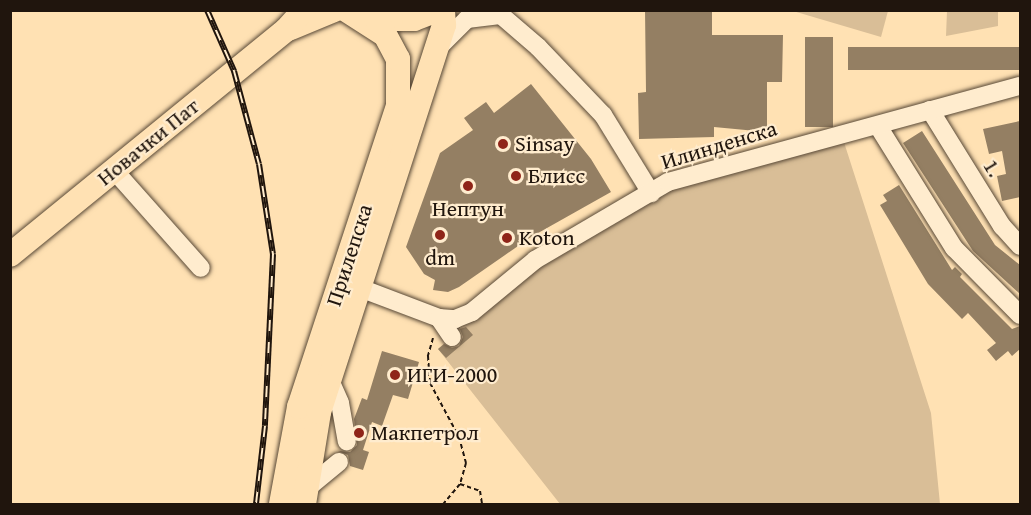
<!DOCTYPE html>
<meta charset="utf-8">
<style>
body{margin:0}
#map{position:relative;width:1031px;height:515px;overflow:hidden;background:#ffe1b3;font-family:"Gentium Book Plus",serif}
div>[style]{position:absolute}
.green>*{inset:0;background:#d9be97}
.building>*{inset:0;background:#947f63;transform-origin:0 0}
.path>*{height:2px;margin-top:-1px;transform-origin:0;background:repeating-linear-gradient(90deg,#20150d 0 4.5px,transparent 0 7.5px)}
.roads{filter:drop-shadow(0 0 2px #584836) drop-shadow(0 0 2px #584836)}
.minor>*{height:18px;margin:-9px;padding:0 9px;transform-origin:9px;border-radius:9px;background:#ffecce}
.major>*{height:24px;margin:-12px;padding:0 12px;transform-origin:12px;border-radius:12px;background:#ffe1b3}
.rail>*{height:6px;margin-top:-3px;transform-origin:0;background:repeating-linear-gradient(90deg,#ffecce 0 11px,#20150d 0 22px);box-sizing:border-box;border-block:2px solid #20150d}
.dots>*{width:16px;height:16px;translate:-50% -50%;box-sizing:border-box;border:3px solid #ffecce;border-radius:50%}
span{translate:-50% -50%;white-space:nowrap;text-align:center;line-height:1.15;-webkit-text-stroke:4.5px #ffecce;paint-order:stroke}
.street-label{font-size:22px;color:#20150d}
.poi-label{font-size:22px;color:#20150d}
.left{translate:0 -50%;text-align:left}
.frame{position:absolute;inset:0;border:12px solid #20150d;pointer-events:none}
</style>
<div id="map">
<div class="green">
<i style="clip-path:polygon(793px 11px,888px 11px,881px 37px)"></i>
<i style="clip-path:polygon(947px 11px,998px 11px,998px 26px,946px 36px)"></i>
<i style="clip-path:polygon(842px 136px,931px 413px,940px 504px,560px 504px,438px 349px,474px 316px,472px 312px,668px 182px)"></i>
</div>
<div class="building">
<i style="clip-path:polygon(645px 10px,712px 10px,712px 35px,783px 35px,782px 82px,767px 82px,767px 132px,714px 127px,714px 137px,639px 139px,638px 93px,646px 92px)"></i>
<i style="left:805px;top:37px;width:28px;height:90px"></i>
<i style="left:1020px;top:47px;width:23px;height:172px;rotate:90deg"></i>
<i style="clip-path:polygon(531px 84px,591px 159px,611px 192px,531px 237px,459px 287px,448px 292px,433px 290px,435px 280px,424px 274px,406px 247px,440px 153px,473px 130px,464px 118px,486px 102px,494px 113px)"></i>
<i style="clip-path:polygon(1020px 121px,1020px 197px,1002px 201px,997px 176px,1006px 174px,1002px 151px,989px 154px,983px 129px)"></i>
<i style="clip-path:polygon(922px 131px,995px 245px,1020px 265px,1020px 294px,973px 251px,903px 143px)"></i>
<i style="clip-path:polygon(899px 185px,952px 270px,955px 267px,962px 274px,960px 277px,1012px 329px,1020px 326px,1020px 349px,1012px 356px,1008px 351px,996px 361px,987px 350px,996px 343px,968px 313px,962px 319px,928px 284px,880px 205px,887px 201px,883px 195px)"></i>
<i style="clip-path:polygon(466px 327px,473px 335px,446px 358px,438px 349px,444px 344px,452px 348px,459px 346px,463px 337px,460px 329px)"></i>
<i style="clip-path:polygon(382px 351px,419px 362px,408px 399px,393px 395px,382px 426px,372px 422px,363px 450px,369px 452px,363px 470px,350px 466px,348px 455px,338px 451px,350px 452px,357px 445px,354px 419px,362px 398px,367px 400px)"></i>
</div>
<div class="path">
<i style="left:433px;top:338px;width:19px;rotate:106deg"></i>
<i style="left:428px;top:356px;width:27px;rotate:86deg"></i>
<i style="left:430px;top:383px;width:61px;rotate:61.8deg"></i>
<i style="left:459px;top:437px;width:27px;rotate:75deg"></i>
<i style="left:466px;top:463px;width:22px;rotate:106deg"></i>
<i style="left:460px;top:484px;width:26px;rotate:130deg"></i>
<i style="left:460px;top:484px;width:21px;rotate:19deg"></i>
<i style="left:480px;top:491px;width:13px;rotate:81deg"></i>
</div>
<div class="roads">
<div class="minor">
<i style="left:495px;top:10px;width:57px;rotate:40.7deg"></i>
<i style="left:538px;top:47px;width:94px;rotate:46.3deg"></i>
<i style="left:603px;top:115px;width:92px;rotate:58.4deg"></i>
<i style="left:440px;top:46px;width:38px;rotate:-45deg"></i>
<i style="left:467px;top:19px;width:31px;rotate:-7deg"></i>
<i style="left:930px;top:110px;width:137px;rotate:58.2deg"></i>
<i style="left:1002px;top:226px;width:27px;rotate:48deg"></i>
<i style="left:878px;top:126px;width:144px;rotate:58.1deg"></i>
<i style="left:954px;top:248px;width:94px;rotate:45.4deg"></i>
<i style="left:113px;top:169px;width:132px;rotate:48.4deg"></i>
<i style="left:360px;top:288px;width:85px;rotate:20.8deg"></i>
<i style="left:439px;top:318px;width:16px;rotate:4deg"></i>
<i style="left:455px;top:319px;width:18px;rotate:-22deg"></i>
<i style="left:472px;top:312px;width:82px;rotate:-39.5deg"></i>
<i style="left:535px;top:260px;width:154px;rotate:-30.4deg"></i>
<i style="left:668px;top:182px;width:365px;rotate:-15.3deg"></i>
<i style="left:439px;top:318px;width:23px;rotate:56deg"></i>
<i style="left:329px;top:378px;width:27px;rotate:66deg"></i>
<i style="left:340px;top:403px;width:39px;rotate:80deg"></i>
<i style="left:305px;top:490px;width:44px;rotate:-39.5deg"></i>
</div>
<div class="major">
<i style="left:346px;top:10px;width:43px;rotate:32.6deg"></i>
<i style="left:376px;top:10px;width:23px;rotate:23deg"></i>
<i style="left:397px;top:19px;width:17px"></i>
<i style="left:414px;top:19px;width:25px;rotate:-21deg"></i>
<i style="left:291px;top:28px;width:47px;rotate:-22.7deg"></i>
<i style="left:10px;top:255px;width:356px;rotate:-39.2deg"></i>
<i style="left:286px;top:30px;width:27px;rotate:-48deg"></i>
<i style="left:281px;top:504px;width:99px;rotate:-79.5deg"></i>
<i style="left:299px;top:407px;width:317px;rotate:-71.8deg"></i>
<i style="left:398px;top:106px;width:47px;rotate:-90deg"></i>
<i style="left:398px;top:59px;width:55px;rotate:-118deg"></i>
<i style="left:304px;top:504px;width:93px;rotate:-80.7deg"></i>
<i style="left:319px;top:412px;width:407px;rotate:-72.1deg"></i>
<i style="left:444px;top:25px;width:15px;rotate:-94deg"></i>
</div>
</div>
<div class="rail">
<i style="left:207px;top:10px;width:67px;rotate:66.1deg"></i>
<i style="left:234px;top:71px;width:96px;rotate:75deg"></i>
<i style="left:259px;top:164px;width:91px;rotate:81.2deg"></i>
<i style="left:273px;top:254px;width:172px;rotate:92.7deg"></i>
<i style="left:265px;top:426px;width:79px;rotate:96.6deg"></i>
</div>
<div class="dots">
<i style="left:503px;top:144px;background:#8f2418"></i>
<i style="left:516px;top:176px;background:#8f2418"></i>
<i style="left:468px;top:186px;background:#8f2418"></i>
<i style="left:440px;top:235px;background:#8f2418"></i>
<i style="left:507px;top:238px;background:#8f2418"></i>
<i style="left:395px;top:375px;background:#8f2418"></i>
<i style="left:359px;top:433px;background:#8f2418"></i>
</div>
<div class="street-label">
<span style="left:148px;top:142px;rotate:-39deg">Новачки Пат</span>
<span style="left:719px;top:145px;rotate:-17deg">Илинденска</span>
<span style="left:993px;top:168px;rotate:59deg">1.</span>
<span style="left:349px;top:255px;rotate:-72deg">Прилепска</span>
</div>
<div class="poi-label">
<span class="left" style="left:515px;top:144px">Sinsay</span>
<span class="left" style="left:528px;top:176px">Блисс</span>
<span style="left:468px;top:209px">Нептун</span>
<span class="left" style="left:519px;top:238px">Koton</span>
<span style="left:440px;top:258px">dm</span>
<span class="left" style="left:407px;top:375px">ИГИ-2000</span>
<span class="left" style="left:371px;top:433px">Макпетрол</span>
</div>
<div class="frame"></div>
</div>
